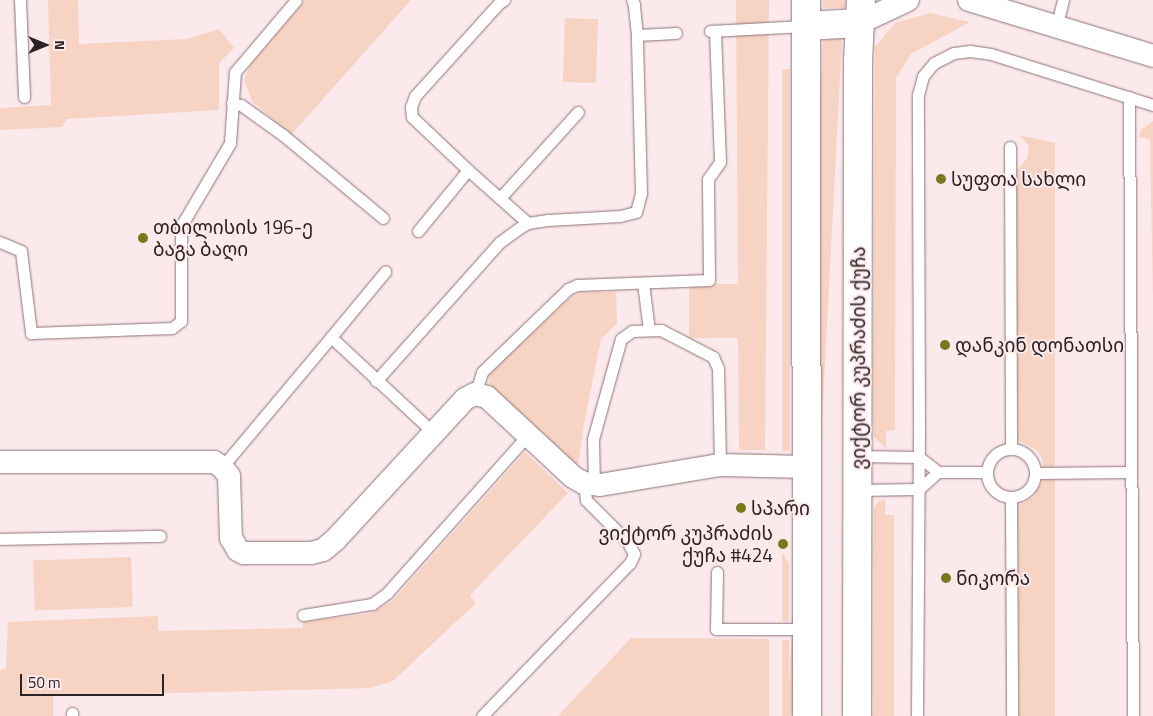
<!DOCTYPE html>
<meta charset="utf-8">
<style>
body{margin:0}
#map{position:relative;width:1153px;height:716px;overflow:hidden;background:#fbe9ec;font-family:"Titillium Web","Noto Sans Georgian",sans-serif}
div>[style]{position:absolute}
.green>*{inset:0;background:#f6d3c3;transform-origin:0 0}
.roads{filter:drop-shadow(0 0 1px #8d7377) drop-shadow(0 0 1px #8d7377)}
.service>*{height:11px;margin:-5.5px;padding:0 5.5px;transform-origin:5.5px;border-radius:5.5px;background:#fff}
.service>.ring{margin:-5.5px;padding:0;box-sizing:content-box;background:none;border:11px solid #fff;border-radius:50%}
.minor>*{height:22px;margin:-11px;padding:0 11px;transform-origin:11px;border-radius:11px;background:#fff}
.secondary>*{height:28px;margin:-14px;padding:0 14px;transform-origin:14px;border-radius:14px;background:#fff}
.dots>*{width:14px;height:14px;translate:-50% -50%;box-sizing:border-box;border:2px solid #fbe9ec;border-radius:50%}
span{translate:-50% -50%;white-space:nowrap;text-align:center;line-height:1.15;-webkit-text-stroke:4px #fbe9ec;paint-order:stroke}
.poi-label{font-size:19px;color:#2d2324}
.left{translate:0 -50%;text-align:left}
.right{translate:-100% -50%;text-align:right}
.street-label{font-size:19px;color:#2d2324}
.north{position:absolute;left:20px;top:20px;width:50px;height:50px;-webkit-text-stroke:4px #fbe9ec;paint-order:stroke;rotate:90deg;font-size:14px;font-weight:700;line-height:20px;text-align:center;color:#2d2324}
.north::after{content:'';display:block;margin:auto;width:18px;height:22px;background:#2d2324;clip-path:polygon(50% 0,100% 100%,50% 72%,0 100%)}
.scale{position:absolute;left:20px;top:674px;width:144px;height:22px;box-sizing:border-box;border:2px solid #2d2324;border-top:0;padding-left:6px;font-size:15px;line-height:18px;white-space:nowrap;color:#2d2324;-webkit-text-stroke:4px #fbe9ec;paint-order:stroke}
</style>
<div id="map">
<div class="green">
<i style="clip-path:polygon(48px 0,78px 0,79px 44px,187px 39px,219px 29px,234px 48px,219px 63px,219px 110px,67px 119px,62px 127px,0 130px,0 108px,51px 105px)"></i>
<i style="clip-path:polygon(306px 0,411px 0,291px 135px,252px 101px,244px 80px,251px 64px)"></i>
<i style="clip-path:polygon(736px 0,769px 0,765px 450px,739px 450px,738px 338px,689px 338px,689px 284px,738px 284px)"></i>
<i style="left:823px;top:0;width:22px;height:8px"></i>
<i style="clip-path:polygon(930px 13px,970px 22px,911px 54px,896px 78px,895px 430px,886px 431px,886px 448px,874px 437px,873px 422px,875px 47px,895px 23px)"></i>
<i style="left:565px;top:18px;width:33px;height:64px;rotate:2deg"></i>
<i style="left:823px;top:38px;width:19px;height:678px;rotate:3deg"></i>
<i style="left:782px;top:69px;width:8px;height:382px"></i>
<i style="clip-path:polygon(1153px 121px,1153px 300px,1150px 139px,1139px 137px,1141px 130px)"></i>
<i style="clip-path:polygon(1019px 135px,1055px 143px,1055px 716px,1019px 716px,1018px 506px,1033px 497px,1043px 480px,1043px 461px,1038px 451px,1018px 440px,1016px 171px,1028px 157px,1029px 146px)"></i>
<i style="clip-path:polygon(582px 292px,616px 292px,617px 323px,601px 339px,584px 424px,578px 464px,567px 465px,493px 392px,489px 384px,490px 373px,571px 297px)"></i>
<i style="clip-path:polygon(525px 452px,568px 493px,470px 595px,476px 603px,393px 681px,370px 688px,53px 696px,53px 716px,0 716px,0 670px,6px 669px,8px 622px,158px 616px,158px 631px,303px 628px,303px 622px,371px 613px,392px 601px)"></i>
<i style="clip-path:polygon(885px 499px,885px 515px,894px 515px,894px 716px,873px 716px,874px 508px,879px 501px)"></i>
<i style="clip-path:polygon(782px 552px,789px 563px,789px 621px,782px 621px)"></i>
<i style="left:131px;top:557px;width:50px;height:98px;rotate:88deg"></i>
<i style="clip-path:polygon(631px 638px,769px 639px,769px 716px,558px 716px)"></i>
<i style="left:789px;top:640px;width:76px;height:7px;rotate:90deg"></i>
</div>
<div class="roads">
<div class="service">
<i style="left:20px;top:0;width:97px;rotate:87.6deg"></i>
<i style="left:1056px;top:28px;width:29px;rotate:-76deg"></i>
<i style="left:710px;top:31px;width:95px;rotate:-3deg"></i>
<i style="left:637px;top:35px;width:39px;rotate:-3deg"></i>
<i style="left:1129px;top:97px;width:619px;rotate:89.63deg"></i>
<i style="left:232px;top:103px;width:9px;rotate:13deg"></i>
<i style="left:241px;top:105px;width:52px;rotate:35.5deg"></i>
<i style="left:283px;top:135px;width:130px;rotate:39.7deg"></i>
<i style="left:1010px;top:147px;width:301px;rotate:89.8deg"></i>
<i style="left:468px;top:170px;width:80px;rotate:41.5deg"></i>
<i style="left:500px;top:198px;width:116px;rotate:-47.8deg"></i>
<i style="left:418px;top:231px;width:79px;rotate:-50.7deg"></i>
<i style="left:468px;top:170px;width:77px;rotate:-136.6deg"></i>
<i style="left:412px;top:117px;width:10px;rotate:-96deg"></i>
<i style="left:411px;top:107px;width:12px;rotate:-70deg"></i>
<i style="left:415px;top:96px;width:125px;rotate:-47.9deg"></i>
<i style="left:499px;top:3px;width:6px;rotate:-31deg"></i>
<i style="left:0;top:242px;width:23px;rotate:23deg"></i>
<i style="left:21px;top:251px;width:83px;rotate:83deg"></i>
<i style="left:31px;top:333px;width:141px;rotate:-2deg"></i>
<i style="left:172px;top:328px;width:11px;rotate:-38deg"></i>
<i style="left:181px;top:321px;width:95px;rotate:-90deg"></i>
<i style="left:181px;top:226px;width:96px;rotate:-59.4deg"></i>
<i style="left:230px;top:143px;width:71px;rotate:-86deg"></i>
<i style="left:235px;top:72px;width:94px;rotate:-49.7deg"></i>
<i style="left:643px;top:283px;width:47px;rotate:82.7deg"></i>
<i style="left:331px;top:337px;width:85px;rotate:-50.3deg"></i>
<i style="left:376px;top:381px;width:186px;rotate:-48.3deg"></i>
<i style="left:500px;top:242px;width:26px;rotate:-36deg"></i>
<i style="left:521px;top:227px;width:8px;rotate:-30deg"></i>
<i style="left:528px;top:223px;width:20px;rotate:-9deg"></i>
<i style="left:548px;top:220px;width:72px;rotate:-3.2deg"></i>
<i style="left:620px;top:216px;width:16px;rotate:-14deg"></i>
<i style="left:636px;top:212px;width:20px;rotate:-75deg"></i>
<i style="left:641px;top:193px;width:158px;rotate:-91.5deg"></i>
<i style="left:637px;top:35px;width:31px;rotate:-96deg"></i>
<i style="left:634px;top:4px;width:4px;rotate:-117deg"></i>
<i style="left:475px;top:394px;width:23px;rotate:-72deg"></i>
<i style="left:482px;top:372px;width:120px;rotate:-44deg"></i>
<i style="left:568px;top:289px;width:10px;rotate:-24deg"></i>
<i style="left:577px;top:285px;width:132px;rotate:-2.2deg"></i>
<i style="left:709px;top:280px;width:101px;rotate:-90.6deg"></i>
<i style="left:708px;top:179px;width:21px;rotate:-55deg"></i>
<i style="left:720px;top:162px;width:131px;rotate:-92.2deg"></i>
<i class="ring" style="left:987px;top:449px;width:37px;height:37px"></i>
<i style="left:857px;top:456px;width:62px;rotate:0.9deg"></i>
<i style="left:919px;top:457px;width:24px;rotate:38deg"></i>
<i style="left:938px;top:472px;width:49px"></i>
<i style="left:222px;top:467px;width:170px;rotate:-50deg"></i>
<i style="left:331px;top:337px;width:141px;rotate:43deg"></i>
<i style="left:1036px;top:473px;width:95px;rotate:-0.6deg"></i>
<i style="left:594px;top:484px;width:45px;rotate:-91.3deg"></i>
<i style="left:593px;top:439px;width:104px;rotate:-74.4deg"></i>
<i style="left:621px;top:339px;width:14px;rotate:-36deg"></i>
<i style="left:632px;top:331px;width:29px;rotate:-2deg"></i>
<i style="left:661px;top:330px;width:59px;rotate:27.4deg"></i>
<i style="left:713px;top:357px;width:12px;rotate:66deg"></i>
<i style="left:718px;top:368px;width:97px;rotate:88.8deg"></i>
<i style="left:857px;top:490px;width:62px;rotate:-0.9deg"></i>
<i style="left:919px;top:489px;width:25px;rotate:-42deg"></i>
<i style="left:1011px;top:498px;width:218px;rotate:89.7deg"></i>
<i style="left:0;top:539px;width:160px;rotate:-1.1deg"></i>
<i style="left:717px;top:572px;width:57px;rotate:91deg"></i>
<i style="left:716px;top:629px;width:91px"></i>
<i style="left:303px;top:615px;width:70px;rotate:-9.1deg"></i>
<i style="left:372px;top:604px;width:19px;rotate:-36deg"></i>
<i style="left:387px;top:593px;width:212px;rotate:-48.3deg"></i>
<i style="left:72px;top:716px;width:3px;rotate:-90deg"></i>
<i style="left:482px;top:716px;width:213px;rotate:-46deg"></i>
<i style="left:630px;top:563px;width:10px;rotate:-66deg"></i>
<i style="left:634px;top:554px;width:15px;rotate:-118deg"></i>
<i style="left:627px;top:541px;width:58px;rotate:-135deg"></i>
<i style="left:586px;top:500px;width:17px;rotate:-97deg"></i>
<i style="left:917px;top:716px;width:286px;rotate:-89.6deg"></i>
<i style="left:919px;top:430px;width:335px;rotate:-90.2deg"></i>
<i style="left:918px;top:95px;width:20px;rotate:-75deg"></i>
<i style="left:923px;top:76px;width:17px;rotate:-50deg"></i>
<i style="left:934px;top:63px;width:22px;rotate:-27deg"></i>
<i style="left:954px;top:53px;width:16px;rotate:-7deg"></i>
<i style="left:970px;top:51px;width:21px;rotate:8deg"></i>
<i style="left:991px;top:54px;width:170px;rotate:17.5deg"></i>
</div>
<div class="minor">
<i style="left:969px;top:0;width:192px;rotate:16.9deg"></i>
<i style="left:859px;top:23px;width:54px;rotate:-25.1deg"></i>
<i style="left:0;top:462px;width:214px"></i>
<i style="left:214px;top:462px;width:9px;rotate:32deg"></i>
<i style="left:222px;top:467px;width:11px;rotate:52deg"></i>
<i style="left:229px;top:476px;width:62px;rotate:88.2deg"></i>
<i style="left:231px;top:538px;width:14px;rotate:60deg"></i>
<i style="left:238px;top:550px;width:7px;rotate:27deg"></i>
<i style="left:244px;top:553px;width:67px"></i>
<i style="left:311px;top:553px;width:12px;rotate:-14deg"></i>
<i style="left:323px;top:550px;width:16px;rotate:-40deg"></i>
<i style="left:335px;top:540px;width:192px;rotate:-47.3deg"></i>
<i style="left:465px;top:399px;width:11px;rotate:-27deg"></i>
<i style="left:475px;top:394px;width:12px;rotate:14deg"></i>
<i style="left:487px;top:397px;width:117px;rotate:42.9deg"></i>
<i style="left:573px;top:477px;width:13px;rotate:29deg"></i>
<i style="left:584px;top:483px;width:16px;rotate:7deg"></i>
<i style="left:600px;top:485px;width:122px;rotate:-9.5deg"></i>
<i style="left:720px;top:465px;width:87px;rotate:1.3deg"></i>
</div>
<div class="secondary">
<i style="left:806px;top:0;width:716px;rotate:89.92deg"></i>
<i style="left:805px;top:26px;width:54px;rotate:-3.2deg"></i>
<i style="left:857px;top:716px;width:655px;rotate:-89.91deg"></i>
<i style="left:858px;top:61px;width:61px;rotate:-87.2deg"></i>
</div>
</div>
<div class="dots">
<i style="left:941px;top:179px;background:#7b771d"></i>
<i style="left:143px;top:238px;background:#7b771d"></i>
<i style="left:945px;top:345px;background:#7b771d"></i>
<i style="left:741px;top:508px;background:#7b771d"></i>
<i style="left:783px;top:544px;background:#7b771d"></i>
<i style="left:946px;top:578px;background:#7b771d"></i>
</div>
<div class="poi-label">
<span class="left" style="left:951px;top:179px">სუფთა სახლი</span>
<span class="left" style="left:153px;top:238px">თბილისის 196-ე<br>ბაგა ბაღი</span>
<span class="left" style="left:955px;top:345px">დანკინ დონათსი</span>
<span class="left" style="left:751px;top:508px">სპარი</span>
<span class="right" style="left:773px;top:544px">ვიქტორ კუპრაძის<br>ქუჩა #424</span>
<span class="left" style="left:956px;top:578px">ნიკორა</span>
</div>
<div class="street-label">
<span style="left:858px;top:358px;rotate:-90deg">ვიქტორ კუპრაძის ქუჩა</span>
</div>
<div class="north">N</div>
<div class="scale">50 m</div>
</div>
